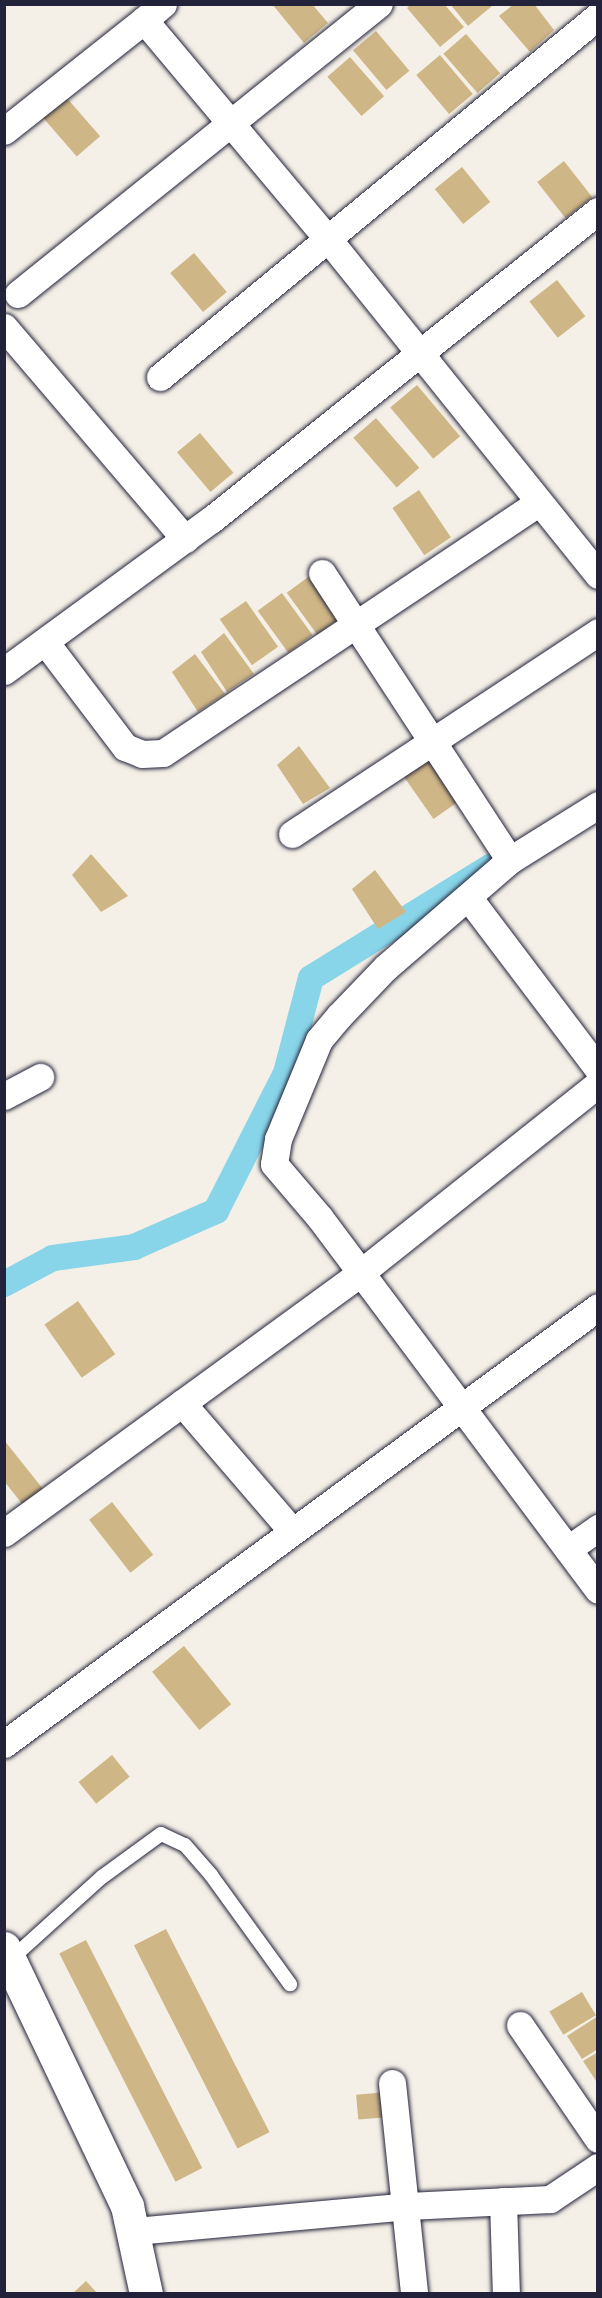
<!DOCTYPE html>
<style>
body{margin:0}
#map{position:relative;width:602px;height:2298px;overflow:hidden;background:#f5f0e7;font-family:"Gochi Hand",sans-serif}
div>[style]{position:absolute}
.canal>*{height:26px;margin:-13px;padding:0 13px;transform-origin:13px;border-radius:13px;background:#88d4e8}
.building>*{inset:0;background:#cfb686;transform-origin:0 0}
.roads{filter:drop-shadow(0 0 2px #22223b) drop-shadow(0 0 2px #22223b)}
.service>*{height:14px;margin:-7px;padding:0 7px;transform-origin:7px;border-radius:7px;background:#fff}
.minor>*{height:27px;margin:-13.5px;padding:0 13.5px;transform-origin:13.5px;border-radius:13.5px;background:#fff}
.tertiary>*{height:33px;margin:-16.5px;padding:0 16.5px;transform-origin:16.5px;border-radius:16.5px;background:#fff}
span{translate:-50% -50%;white-space:nowrap;text-align:center;line-height:1.15;-webkit-text-stroke:5px #fff;paint-order:stroke}
.frame{position:absolute;inset:0;border:6px solid #22223b;pointer-events:none}
</style>
<div id="map">
<div class="canal">
<i style="left:4px;top:1284px;width:55px;rotate:-28deg"></i>
<i style="left:53px;top:1258px;width:82px;rotate:-7.7deg"></i>
<i style="left:134px;top:1247px;width:90px;rotate:-23.7deg"></i>
<i style="left:216px;top:1211px;width:155px;rotate:-63.1deg"></i>
<i style="left:286px;top:1073px;width:98px;rotate:-75.3deg"></i>
<i style="left:311px;top:978px;width:211px;rotate:-31.8deg"></i>
</div>
<div class="building">
<i style="clip-path:polygon(272px 4px,312px 4px,328px 23px,304px 43px)"></i>
<i style="clip-path:polygon(411px 4px,444px 4px,464px 27px,440px 47px,407px 8px)"></i>
<i style="clip-path:polygon(450px 4px,491px 4px,492px 6px,468px 26px)"></i>
<i style="clip-path:polygon(514px 4px,534px 4px,554px 30px,530px 52px,499px 16px)"></i>
<i style="left:376px;top:31px;width:52px;height:30px;rotate:50deg"></i>
<i style="left:466px;top:34px;width:52px;height:30px;rotate:49deg"></i>
<i style="left:440px;top:55px;width:51px;height:31px;rotate:50deg"></i>
<i style="left:350px;top:57px;width:52px;height:30px;rotate:49deg"></i>
<i style="left:66px;top:97px;width:52px;height:31px;rotate:49deg"></i>
<i style="left:564px;top:161px;width:46px;height:34px;rotate:52deg"></i>
<i style="left:462px;top:167px;width:45px;height:35px;rotate:51deg"></i>
<i style="left:194px;top:253px;width:51px;height:31px;rotate:50deg"></i>
<i style="left:557px;top:280px;width:46px;height:35px;rotate:52deg"></i>
<i style="left:417px;top:385px;width:67px;height:35px;rotate:50deg"></i>
<i style="left:376px;top:418px;width:66px;height:30px;rotate:49deg"></i>
<i style="left:200px;top:433px;width:52px;height:30px;rotate:50deg"></i>
<i style="left:419px;top:490px;width:57px;height:32px;rotate:56deg"></i>
<i style="left:311px;top:575px;width:52px;height:30px;rotate:54deg"></i>
<i style="left:282px;top:593px;width:52px;height:30px;rotate:54deg"></i>
<i style="left:246px;top:601px;width:56px;height:32px;rotate:55deg"></i>
<i style="clip-path:polygon(224px 633px,254px 674px,227px 692px,201px 652px)"></i>
<i style="clip-path:polygon(195px 654px,225px 694px,198px 712px,172px 672px)"></i>
<i style="clip-path:polygon(299px 746px,330px 788px,303px 804px,277px 765px)"></i>
<i style="left:427px;top:754px;width:57px;height:32px;rotate:55deg"></i>
<i style="clip-path:polygon(91px 854px,128px 896px,101px 912px,72px 875px)"></i>
<i style="clip-path:polygon(375px 870px,406px 912px,378px 929px,352px 889px)"></i>
<i style="left:78px;top:1301px;width:65px;height:41px;rotate:55deg"></i>
<i style="clip-path:polygon(4px 1440px,47px 1494px,27px 1510px,4px 1481px)"></i>
<i style="left:112px;top:1502px;width:67px;height:29px;rotate:52deg"></i>
<i style="left:184px;top:1646px;width:75px;height:41px;rotate:51deg"></i>
<i style="left:112px;top:1755px;width:28px;height:43px;rotate:51deg"></i>
<i style="left:166px;top:1929px;width:228px;height:36px;rotate:63deg"></i>
<i style="left:86px;top:1940px;width:256px;height:30px;rotate:63deg"></i>
<i style="left:582px;top:1992px;width:27px;height:38px;rotate:59deg"></i>
<i style="clip-path:polygon(598px 2016px,598px 2049px,582px 2059px,567px 2036px)"></i>
<i style="clip-path:polygon(598px 2052px,598px 2084px,583px 2061px)"></i>
<i style="left:387px;top:2092px;width:25px;height:31px;rotate:85deg"></i>
<i style="clip-path:polygon(86px 2281px,98px 2294px,72px 2294px)"></i>
</div>
<div class="roads">
<div class="service">
<i style="left:10px;top:1960px;width:124px;rotate:-42.1deg"></i>
<i style="left:102px;top:1877px;width:73px;rotate:-36.1deg"></i>
<i style="left:161px;top:1834px;width:26px;rotate:25deg"></i>
<i style="left:185px;top:1845px;width:40px;rotate:49deg"></i>
<i style="left:211px;top:1875px;width:135px;rotate:54.1deg"></i>
</div>
<div class="minor">
<i style="left:163px;top:4px;width:25px;rotate:140deg"></i>
<i style="left:144px;top:20px;width:286px;rotate:50deg"></i>
<i style="left:328px;top:239px;width:431px;rotate:51.2deg"></i>
<i style="left:4px;top:131px;width:179px;rotate:-38.4deg"></i>
<i style="left:18px;top:294px;width:463px;rotate:-38.8deg"></i>
<i style="left:4px;top:327px;width:279px;rotate:49.5deg"></i>
<i style="left:160px;top:377px;width:568px;rotate:-39.5deg"></i>
<i style="left:322px;top:573px;width:343px;rotate:56.8deg"></i>
<i style="left:46px;top:643px;width:131px;rotate:52.8deg"></i>
<i style="left:125px;top:747px;width:18px;rotate:22deg"></i>
<i style="left:142px;top:754px;width:21px;rotate:-3deg"></i>
<i style="left:163px;top:753px;width:452px;rotate:-33.7deg"></i>
<i style="left:4px;top:671px;width:258px;rotate:-36.2deg"></i>
<i style="left:212px;top:519px;width:494px;rotate:-38.6deg"></i>
<i style="left:598px;top:805px;width:104px;rotate:148deg"></i>
<i style="left:510px;top:860px;width:164px;rotate:139.2deg"></i>
<i style="left:386px;top:967px;width:68px;rotate:133.8deg"></i>
<i style="left:339px;top:1016px;width:31px;rotate:130deg"></i>
<i style="left:319px;top:1040px;width:107px;rotate:112.5deg"></i>
<i style="left:278px;top:1139px;width:25px;rotate:99deg"></i>
<i style="left:274px;top:1164px;width:71px;rotate:49.6deg"></i>
<i style="left:320px;top:1218px;width:464px;rotate:53.2deg"></i>
<i style="left:292px;top:834px;width:367px;rotate:-33.4deg"></i>
<i style="left:468px;top:897px;width:216px;rotate:52.9deg"></i>
<i style="left:4px;top:1096px;width:41px;rotate:-27.8deg"></i>
<i style="left:182px;top:1403px;width:169px;rotate:49.3deg"></i>
<i style="left:4px;top:1533px;width:439px;rotate:-36.1deg"></i>
<i style="left:359px;top:1274px;width:305px;rotate:-38.5deg"></i>
<i style="left:568px;top:1549px;width:37px;rotate:-35deg"></i>
<i style="left:4px;top:1744px;width:737px;rotate:-36.34deg"></i>
<i style="left:520px;top:2025px;width:138px;rotate:55.6deg"></i>
<i style="left:392px;top:2083px;width:212px;rotate:84deg"></i>
<i style="left:503px;top:2201px;width:93px;rotate:88.2deg"></i>
<i style="left:135px;top:2231px;width:274px;rotate:-5.2deg"></i>
<i style="left:408px;top:2206px;width:142px;rotate:-2.8deg"></i>
<i style="left:550px;top:2199px;width:58px;rotate:-33.7deg"></i>
</div>
<div class="tertiary">
<i style="left:4px;top:1948px;width:286px;rotate:64.5deg"></i>
<i style="left:127px;top:2206px;width:90px;rotate:77.8deg"></i>
</div>
</div>
<div class="frame"></div>
</div>
